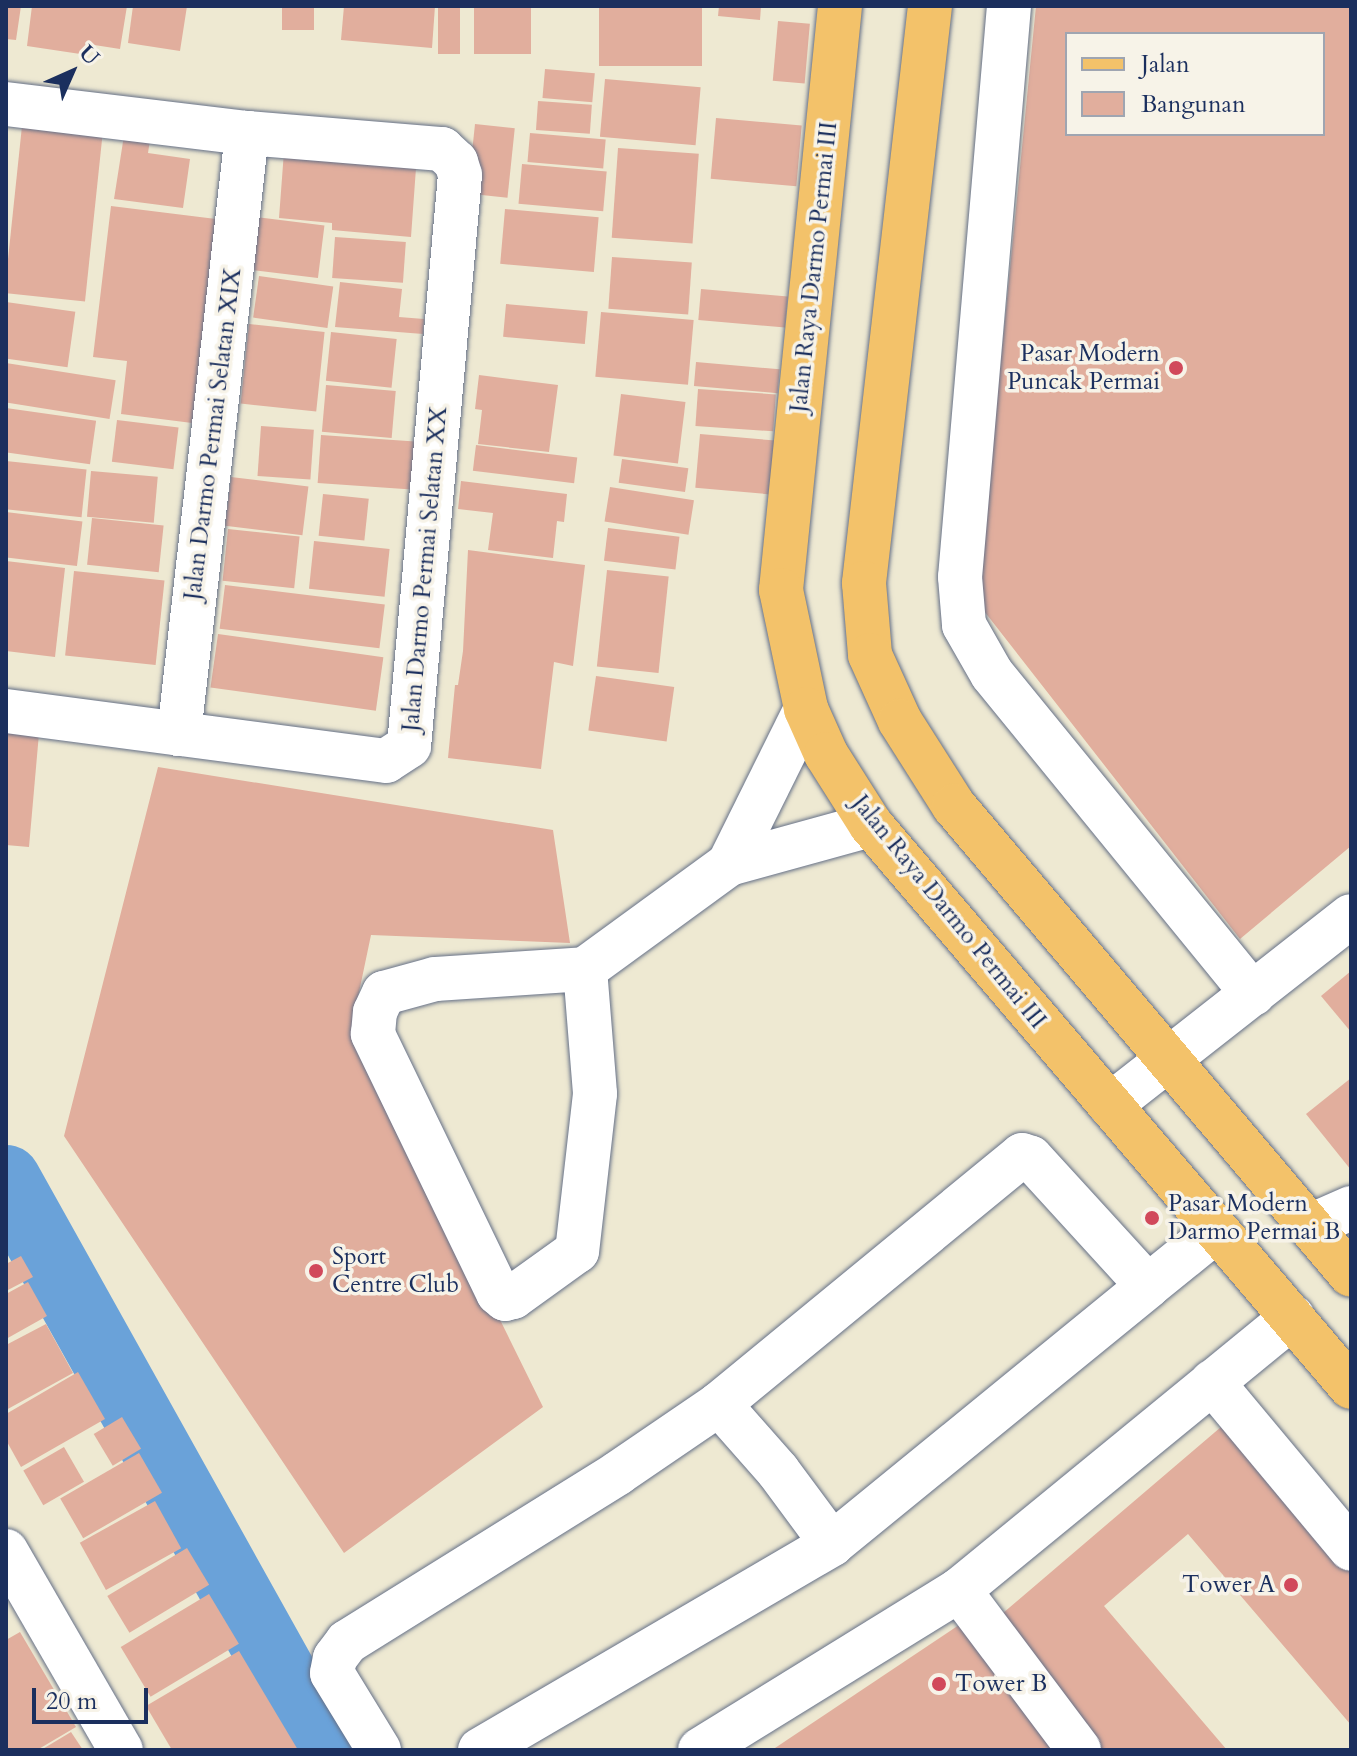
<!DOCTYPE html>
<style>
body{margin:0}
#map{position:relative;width:1357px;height:1756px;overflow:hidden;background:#eee9d2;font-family:Cardo,serif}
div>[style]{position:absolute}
.river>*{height:70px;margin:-35px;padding:0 35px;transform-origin:35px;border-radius:35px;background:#6aa2d9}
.building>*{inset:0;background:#e1ae9d;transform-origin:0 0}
.roads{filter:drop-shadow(0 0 2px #657087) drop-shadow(0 0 2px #657087)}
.minor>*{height:44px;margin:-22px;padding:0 22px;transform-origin:22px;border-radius:22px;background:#fff}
.major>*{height:44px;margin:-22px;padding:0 22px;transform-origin:22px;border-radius:22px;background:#f3c26a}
.dots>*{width:22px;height:22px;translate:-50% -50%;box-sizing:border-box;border:4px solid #f7f3e8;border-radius:50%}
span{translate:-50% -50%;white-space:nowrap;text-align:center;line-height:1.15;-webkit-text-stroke:7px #f7f3e8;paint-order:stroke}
.street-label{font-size:24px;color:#1b2f5e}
.poi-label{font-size:24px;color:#1b2f5e}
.right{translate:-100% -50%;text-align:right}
.left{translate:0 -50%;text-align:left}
.frame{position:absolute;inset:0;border:8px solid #1b2f5e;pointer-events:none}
.legend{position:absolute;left:1065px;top:32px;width:260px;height:104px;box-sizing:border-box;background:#f7f3e8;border:2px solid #9fa5b1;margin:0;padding:10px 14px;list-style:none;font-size:24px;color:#1b2f5e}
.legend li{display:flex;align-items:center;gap:16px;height:40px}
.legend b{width:40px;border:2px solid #9fa5b1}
.north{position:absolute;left:32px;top:32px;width:80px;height:80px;-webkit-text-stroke:6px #f7f3e8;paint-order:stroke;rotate:45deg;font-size:22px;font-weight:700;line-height:32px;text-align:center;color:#1b2f5e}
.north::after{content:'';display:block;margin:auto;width:28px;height:36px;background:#1b2f5e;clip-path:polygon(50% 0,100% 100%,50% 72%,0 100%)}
.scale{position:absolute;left:32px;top:1688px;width:116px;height:36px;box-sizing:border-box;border:4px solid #1b2f5e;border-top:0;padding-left:10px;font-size:24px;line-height:28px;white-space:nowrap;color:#1b2f5e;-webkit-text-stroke:6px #f7f3e8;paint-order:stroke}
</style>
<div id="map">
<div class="river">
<i style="left:6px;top:1180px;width:653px;rotate:60.84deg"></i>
</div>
<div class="building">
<i style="clip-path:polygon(6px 6px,21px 6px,16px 40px,6px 39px)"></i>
<i style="clip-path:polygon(32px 6px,127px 6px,120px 49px,88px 44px,87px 55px,27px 46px)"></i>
<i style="clip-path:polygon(133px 6px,187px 6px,180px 51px,128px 43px)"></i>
<i style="left:282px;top:6px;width:32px;height:24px"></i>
<i style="clip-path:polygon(344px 6px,435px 6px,432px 48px,341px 40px)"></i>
<i style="left:438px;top:6px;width:22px;height:48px"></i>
<i style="left:474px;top:6px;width:57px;height:48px"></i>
<i style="left:599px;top:6px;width:103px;height:60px"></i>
<i style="clip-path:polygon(719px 6px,761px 6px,760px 20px,718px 16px)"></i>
<i style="clip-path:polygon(evenodd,1036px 6px,1351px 6px,1351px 846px,1240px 939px,977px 602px,1036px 6px,1067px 34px,1323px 34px,1323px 134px,1067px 134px,1067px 34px)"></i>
<i style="left:778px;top:21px;width:32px;height:60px;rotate:5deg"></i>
<i style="left:545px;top:69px;width:50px;height:29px;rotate:5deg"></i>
<i style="left:605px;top:79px;width:96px;height:58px;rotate:5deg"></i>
<i style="left:538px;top:101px;width:54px;height:29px;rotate:4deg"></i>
<i style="left:716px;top:118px;width:86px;height:61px;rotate:5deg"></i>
<i style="left:475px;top:124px;width:40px;height:70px;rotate:6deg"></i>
<i style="left:22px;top:126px;width:81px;height:168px;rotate:6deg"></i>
<i style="clip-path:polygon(125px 129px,151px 133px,148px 153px,190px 159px,183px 208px,114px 199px)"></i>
<i style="left:530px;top:133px;width:76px;height:29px;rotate:5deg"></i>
<i style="clip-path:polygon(285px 138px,416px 168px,411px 237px,332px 230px,332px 223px,279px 218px)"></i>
<i style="left:618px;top:148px;width:81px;height:90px;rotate:4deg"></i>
<i style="left:522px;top:164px;width:85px;height:40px;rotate:5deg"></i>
<i style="clip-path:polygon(111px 206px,224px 220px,200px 424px,121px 414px,127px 361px,93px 357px)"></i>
<i style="left:505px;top:209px;width:94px;height:55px;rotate:5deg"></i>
<i style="left:248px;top:216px;width:77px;height:53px;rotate:7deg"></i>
<i style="left:335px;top:237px;width:71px;height:41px;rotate:4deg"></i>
<i style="left:612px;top:257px;width:80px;height:52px;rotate:4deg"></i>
<i style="left:259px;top:276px;width:75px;height:42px;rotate:8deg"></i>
<i style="clip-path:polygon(340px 282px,402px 289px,399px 317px,424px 319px,423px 334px,335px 327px)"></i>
<i style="left:701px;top:289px;width:87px;height:31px;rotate:5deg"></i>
<i style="left:6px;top:302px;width:70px;height:56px;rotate:8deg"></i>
<i style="left:506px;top:304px;width:82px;height:33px;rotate:5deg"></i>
<i style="left:601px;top:312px;width:93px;height:65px;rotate:5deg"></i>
<i style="left:249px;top:324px;width:76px;height:80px;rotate:6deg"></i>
<i style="left:331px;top:332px;width:66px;height:49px;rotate:6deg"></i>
<i style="left:696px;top:362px;width:84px;height:24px;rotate:5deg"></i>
<i style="left:6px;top:363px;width:111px;height:39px;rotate:9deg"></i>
<i style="clip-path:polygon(479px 375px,558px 385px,549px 452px,478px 444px,482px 410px,475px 409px)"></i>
<i style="left:326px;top:385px;width:70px;height:47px;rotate:5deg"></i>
<i style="left:698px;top:389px;width:78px;height:37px;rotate:4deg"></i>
<i style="left:621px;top:394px;width:65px;height:62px;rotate:7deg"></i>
<i style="left:6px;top:408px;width:91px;height:44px;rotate:8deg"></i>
<i style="left:117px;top:420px;width:62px;height:42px;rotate:7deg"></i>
<i style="left:261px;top:426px;width:53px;height:50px;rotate:4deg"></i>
<i style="left:700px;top:434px;width:76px;height:54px;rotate:5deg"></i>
<i style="left:321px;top:435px;width:94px;height:48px;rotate:4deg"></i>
<i style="left:476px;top:445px;width:102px;height:26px;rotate:7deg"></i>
<i style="left:622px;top:459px;width:67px;height:24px;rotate:8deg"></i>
<i style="left:6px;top:461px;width:81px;height:48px;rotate:6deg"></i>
<i style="left:91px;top:471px;width:67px;height:46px;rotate:5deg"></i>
<i style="left:231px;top:477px;width:78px;height:49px;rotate:7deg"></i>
<i style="clip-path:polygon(461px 481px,567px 494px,564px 522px,557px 521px,553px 558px,488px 550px,493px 513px,458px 509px)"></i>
<i style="left:610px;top:487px;width:85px;height:35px;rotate:9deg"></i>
<i style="left:323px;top:494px;width:46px;height:42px;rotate:6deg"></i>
<i style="left:6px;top:512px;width:77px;height:45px;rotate:7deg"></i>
<i style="left:92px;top:518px;width:72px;height:47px;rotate:6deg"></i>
<i style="left:608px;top:528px;width:72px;height:33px;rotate:7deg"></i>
<i style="left:228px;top:529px;width:72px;height:52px;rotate:6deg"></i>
<i style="left:314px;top:541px;width:76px;height:48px;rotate:6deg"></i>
<i style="clip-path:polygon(468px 550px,585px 565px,573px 666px,554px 662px,541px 769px,448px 758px,455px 685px,458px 685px,463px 651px)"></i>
<i style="clip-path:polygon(6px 561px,65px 568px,55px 657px,6px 651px)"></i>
<i style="left:607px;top:570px;width:62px;height:97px;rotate:6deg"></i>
<i style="left:74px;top:571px;width:91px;height:85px;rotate:6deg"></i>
<i style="left:225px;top:585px;width:161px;height:44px;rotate:7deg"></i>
<i style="left:218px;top:634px;width:167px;height:54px;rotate:8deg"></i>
<i style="left:596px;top:676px;width:79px;height:55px;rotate:8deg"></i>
<i style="clip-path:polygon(6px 719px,40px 722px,29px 847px,6px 845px)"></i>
<i style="clip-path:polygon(158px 767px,553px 830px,570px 943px,371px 935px,353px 1021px,543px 1407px,344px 1553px,64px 1136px)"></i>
<i style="clip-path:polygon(1351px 971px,1351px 1032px,1321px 996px)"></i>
<i style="clip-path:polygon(1351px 1078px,1351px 1170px,1306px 1114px)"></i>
<i style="clip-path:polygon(21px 1256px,33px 1277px,6px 1291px,6px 1264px)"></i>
<i style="clip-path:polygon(28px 1282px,47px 1316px,6px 1339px,6px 1294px)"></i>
<i style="clip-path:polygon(46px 1324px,73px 1373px,6px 1410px,6px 1345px)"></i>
<i style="clip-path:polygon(78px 1372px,105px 1419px,21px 1467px,6px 1440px,6px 1414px)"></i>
<i style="left:122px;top:1417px;width:37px;height:33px;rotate:59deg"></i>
<i style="clip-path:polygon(1228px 1421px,1351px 1564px,1351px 1725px,1188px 1534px,1104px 1606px,1227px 1750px,1097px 1750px,989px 1625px)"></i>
<i style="left:64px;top:1447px;width:40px;height:47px;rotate:60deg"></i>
<i style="left:139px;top:1453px;width:46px;height:91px;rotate:60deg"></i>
<i style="left:155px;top:1501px;width:54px;height:86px;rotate:61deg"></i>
<i style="left:187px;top:1548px;width:43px;height:93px;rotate:59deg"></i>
<i style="left:209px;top:1594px;width:58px;height:103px;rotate:59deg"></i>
<i style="clip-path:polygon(965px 1621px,1052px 1750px,772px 1750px)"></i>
<i style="clip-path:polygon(20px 1632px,76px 1727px,37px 1750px,6px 1750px,6px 1640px)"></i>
<i style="clip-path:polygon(239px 1651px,298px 1750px,172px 1750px,146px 1706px)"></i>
<i style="clip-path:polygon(71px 1732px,83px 1750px,41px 1750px)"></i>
</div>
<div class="roads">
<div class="minor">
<i style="left:1009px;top:6px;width:573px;rotate:94.9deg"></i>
<i style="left:960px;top:577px;width:48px;rotate:85.2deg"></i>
<i style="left:964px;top:625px;width:56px;rotate:60.3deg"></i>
<i style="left:992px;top:674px;width:413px;rotate:50.8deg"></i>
<i style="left:6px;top:104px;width:243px;rotate:6.9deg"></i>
<i style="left:247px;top:133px;width:196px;rotate:4.7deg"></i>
<i style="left:442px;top:149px;width:19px;rotate:43deg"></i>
<i style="left:456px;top:162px;width:14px;rotate:73deg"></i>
<i style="left:460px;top:175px;width:573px;rotate:95.1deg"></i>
<i style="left:409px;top:746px;width:27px;rotate:147deg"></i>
<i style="left:386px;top:761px;width:383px;rotate:-172.5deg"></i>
<i style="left:179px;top:734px;width:605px;rotate:-83.54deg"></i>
<i style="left:729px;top:864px;width:173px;rotate:-63.6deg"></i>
<i style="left:585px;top:969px;width:125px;rotate:85.4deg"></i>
<i style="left:595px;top:1094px;width:158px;rotate:96.5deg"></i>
<i style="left:577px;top:1251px;width:79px;rotate:144.3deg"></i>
<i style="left:513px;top:1297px;width:8px;rotate:166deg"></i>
<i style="left:505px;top:1299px;width:9px;rotate:-139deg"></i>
<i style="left:498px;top:1293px;width:288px;rotate:-115.8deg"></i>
<i style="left:373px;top:1034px;width:22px;rotate:-85deg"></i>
<i style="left:375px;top:1012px;width:21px;rotate:-65deg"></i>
<i style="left:384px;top:993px;width:53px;rotate:-15.4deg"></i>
<i style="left:435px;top:979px;width:150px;rotate:-3.8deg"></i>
<i style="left:585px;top:969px;width:178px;rotate:-36.1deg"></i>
<i style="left:729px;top:864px;width:147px;rotate:-15.4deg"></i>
<i style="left:1110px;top:1105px;width:306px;rotate:-38.1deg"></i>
<i style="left:1310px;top:1226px;width:45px;rotate:-23.7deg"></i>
<i style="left:1212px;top:1382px;width:217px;rotate:50.2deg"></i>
<i style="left:719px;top:1404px;width:89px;rotate:48.6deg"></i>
<i style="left:778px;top:1471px;width:91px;rotate:53.5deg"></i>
<i style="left:6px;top:1551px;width:230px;rotate:60deg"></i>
<i style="left:959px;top:1590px;width:200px;rotate:53.1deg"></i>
<i style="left:379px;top:1750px;width:90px;rotate:-121.4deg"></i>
<i style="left:332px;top:1673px;width:15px;rotate:-79deg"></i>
<i style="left:335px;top:1658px;width:20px;rotate:-53deg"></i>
<i style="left:347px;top:1642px;width:319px;rotate:-31.9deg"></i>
<i style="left:618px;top:1473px;width:122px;rotate:-34.3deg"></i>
<i style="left:719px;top:1404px;width:392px;rotate:-39.4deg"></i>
<i style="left:1022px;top:1155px;width:9px;rotate:18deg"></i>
<i style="left:1031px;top:1158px;width:173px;rotate:47.6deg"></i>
<i style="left:1148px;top:1286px;width:87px;rotate:-39deg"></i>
<i style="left:480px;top:1750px;width:408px;rotate:-30.3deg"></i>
<i style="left:832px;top:1544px;width:408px;rotate:-39.2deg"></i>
<i style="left:700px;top:1750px;width:304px;rotate:-31.7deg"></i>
<i style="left:959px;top:1590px;width:431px;rotate:-39.3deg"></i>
</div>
<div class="major">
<i style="left:840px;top:6px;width:587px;rotate:95.77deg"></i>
<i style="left:781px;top:590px;width:122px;rotate:78.1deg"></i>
<i style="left:806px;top:709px;width:49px;rotate:66deg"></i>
<i style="left:826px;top:754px;width:84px;rotate:57.6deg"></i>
<i style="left:871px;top:825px;width:739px;rotate:49.5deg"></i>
<i style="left:930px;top:6px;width:581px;rotate:96.53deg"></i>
<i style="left:864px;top:583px;width:72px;rotate:85.2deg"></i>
<i style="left:870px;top:655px;width:72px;rotate:65.6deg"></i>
<i style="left:900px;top:721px;width:101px;rotate:57.6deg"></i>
<i style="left:954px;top:806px;width:614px;rotate:49.75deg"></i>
</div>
</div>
<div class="dots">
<i style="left:1176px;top:368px;background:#d1495b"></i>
<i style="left:1152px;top:1218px;background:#d1495b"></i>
<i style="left:316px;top:1271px;background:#d1495b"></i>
<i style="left:1291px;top:1585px;background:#d1495b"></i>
<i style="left:939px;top:1684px;background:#d1495b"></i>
</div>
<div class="street-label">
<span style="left:814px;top:267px;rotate:-84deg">Jalan Raya Darmo Permai III</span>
<span style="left:213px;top:434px;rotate:-83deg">Jalan Darmo Permai Selatan XIX</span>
<span style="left:425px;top:569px;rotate:-85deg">Jalan Darmo Permai Selatan XX</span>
<span style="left:949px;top:912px;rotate:51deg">Jalan Raya Darmo Permai III</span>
</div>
<div class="poi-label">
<span class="right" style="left:1160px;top:368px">Pasar Modern<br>Puncak Permai</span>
<span class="left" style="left:1168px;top:1218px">Pasar Modern<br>Darmo Permai B</span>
<span class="left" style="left:332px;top:1271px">Sport<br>Centre Club</span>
<span class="right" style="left:1275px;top:1585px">Tower A</span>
<span class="left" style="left:955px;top:1684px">Tower B</span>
</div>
<div class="frame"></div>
<ul class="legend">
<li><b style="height:10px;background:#f3c26a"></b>Jalan</li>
<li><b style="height:22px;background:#e1ae9d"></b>Bangunan</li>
</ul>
<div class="north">U</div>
<div class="scale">20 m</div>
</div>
